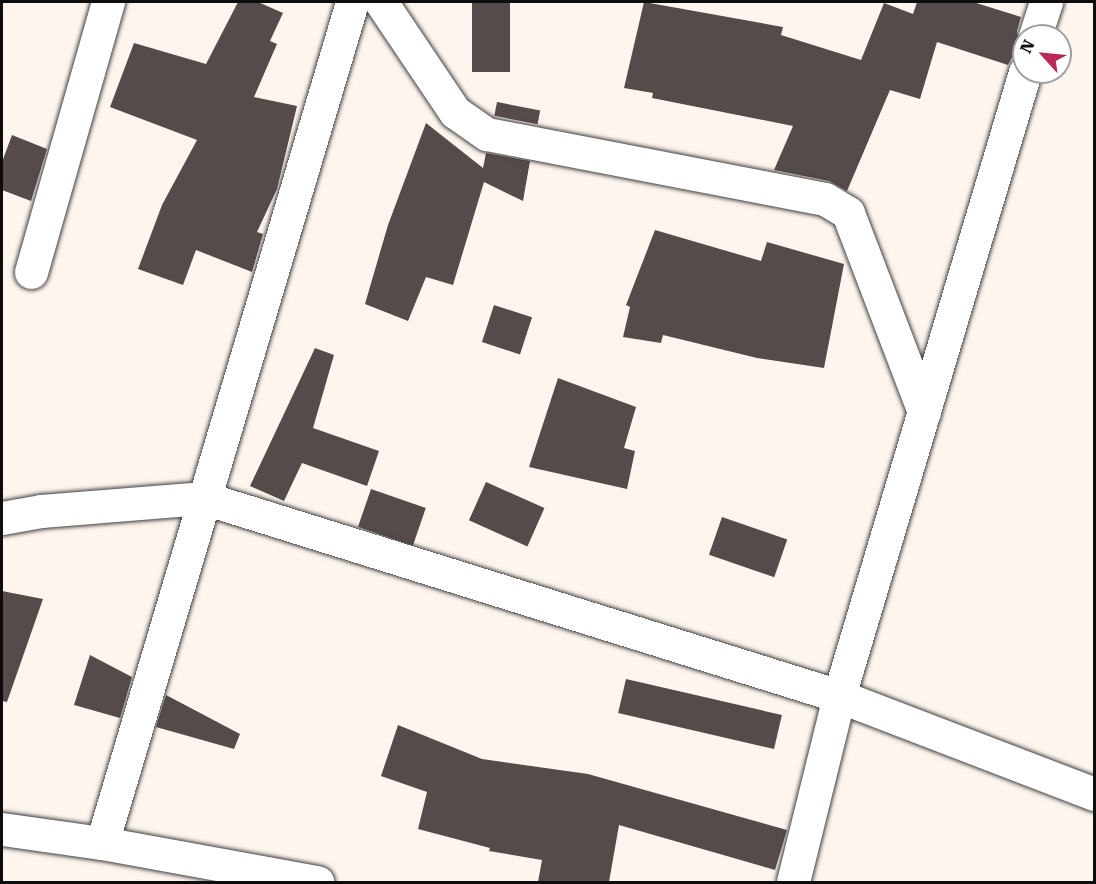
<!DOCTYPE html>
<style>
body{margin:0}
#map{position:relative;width:1096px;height:884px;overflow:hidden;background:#fef6ee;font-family:"Roboto Serif",serif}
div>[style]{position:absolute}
.building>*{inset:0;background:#554b4a;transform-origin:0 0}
.roads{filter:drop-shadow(0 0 2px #404040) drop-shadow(0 0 2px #404040)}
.street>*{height:33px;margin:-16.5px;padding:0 16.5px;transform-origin:16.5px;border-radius:16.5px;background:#fff}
span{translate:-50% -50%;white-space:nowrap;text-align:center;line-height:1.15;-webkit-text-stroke:6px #fff;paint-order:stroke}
.frame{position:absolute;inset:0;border:3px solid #0d0d0d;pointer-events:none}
.north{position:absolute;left:1012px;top:24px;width:60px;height:60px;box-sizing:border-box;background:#fff;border:2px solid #9e9e9e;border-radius:50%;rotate:297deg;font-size:16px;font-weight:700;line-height:24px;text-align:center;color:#0d0d0d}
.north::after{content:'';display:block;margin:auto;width:21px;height:27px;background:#b92a59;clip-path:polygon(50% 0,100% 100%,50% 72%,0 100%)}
</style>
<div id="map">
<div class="building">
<i style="clip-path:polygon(238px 2px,258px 2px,283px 13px,270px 41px,277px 44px,254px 97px,297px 106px,277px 189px,257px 232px,263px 234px,252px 272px,196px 250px,183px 285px,138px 269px,162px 205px,197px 140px,110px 107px,134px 43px,206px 64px)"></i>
<i style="left:472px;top:2px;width:38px;height:70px"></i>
<i style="clip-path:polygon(644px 2px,783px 27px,781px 35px,861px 60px,884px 3px,913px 14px,917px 2px,973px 2px,1021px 17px,1017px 31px,1019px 45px,1008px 65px,937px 42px,920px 99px,890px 90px,847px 191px,829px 181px,774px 170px,793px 126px,652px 98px,653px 93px,624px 88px)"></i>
<i style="left:497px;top:102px;width:44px;height:14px;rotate:11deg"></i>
<i style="clip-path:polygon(426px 123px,483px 168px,486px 153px,530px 161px,523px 201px,484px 182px,453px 285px,426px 277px,408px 321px,365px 304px,388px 225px)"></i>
<i style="clip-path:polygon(12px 135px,47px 149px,31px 201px,2px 190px,2px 162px)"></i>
<i style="clip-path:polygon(655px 230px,761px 261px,767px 242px,844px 264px,824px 368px,757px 358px,663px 335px,661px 343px,623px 337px,630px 307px,626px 305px)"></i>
<i style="left:494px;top:305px;width:40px;height:39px;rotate:18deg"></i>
<i style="clip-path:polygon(315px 348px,334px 355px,313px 428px,379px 451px,367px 486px,302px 463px,284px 501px,250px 486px)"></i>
<i style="clip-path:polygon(558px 378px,636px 407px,624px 448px,635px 451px,627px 489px,529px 467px)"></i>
<i style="left:486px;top:482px;width:64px;height:42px;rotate:24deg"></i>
<i style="left:371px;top:489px;width:58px;height:40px;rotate:19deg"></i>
<i style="left:722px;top:517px;width:69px;height:40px;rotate:19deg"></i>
<i style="clip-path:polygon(2px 591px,43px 599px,7px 702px,2px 701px)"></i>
<i style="clip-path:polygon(90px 655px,132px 677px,120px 718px,74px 705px)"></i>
<i style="left:626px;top:679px;width:160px;height:35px;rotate:13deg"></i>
<i style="clip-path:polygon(166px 695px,240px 734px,234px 749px,156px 727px)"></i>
<i style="clip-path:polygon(398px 725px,482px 759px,588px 774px,787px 830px,775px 870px,619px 825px,609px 882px,538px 882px,542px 860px,489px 851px,490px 848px,418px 829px,427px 792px,381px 776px)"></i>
</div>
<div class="roads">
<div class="street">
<i style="left:381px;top:2px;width:133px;rotate:56.1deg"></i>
<i style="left:455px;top:112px;width:39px;rotate:35deg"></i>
<i style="left:487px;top:134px;width:344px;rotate:10.9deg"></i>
<i style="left:825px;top:199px;width:27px;rotate:31deg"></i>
<i style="left:848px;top:213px;width:213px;rotate:69.1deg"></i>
<i style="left:1035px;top:36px;width:36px;rotate:-72deg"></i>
<i style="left:31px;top:272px;width:281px;rotate:-74.1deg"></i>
<i style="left:2px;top:518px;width:40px;rotate:-10deg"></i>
<i style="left:41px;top:511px;width:164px;rotate:-4.6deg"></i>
<i style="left:204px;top:498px;width:665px;rotate:17.32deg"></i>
<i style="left:839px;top:696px;width:273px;rotate:21deg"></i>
<i style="left:2px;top:829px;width:101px;rotate:8deg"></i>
<i style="left:102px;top:843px;width:219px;rotate:10.3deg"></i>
<i style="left:102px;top:843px;width:877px;rotate:-73.44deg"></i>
<i style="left:793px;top:882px;width:192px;rotate:-76.1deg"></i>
<i style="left:839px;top:696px;width:651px;rotate:-73.4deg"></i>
</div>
</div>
<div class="frame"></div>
<div class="north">N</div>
</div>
